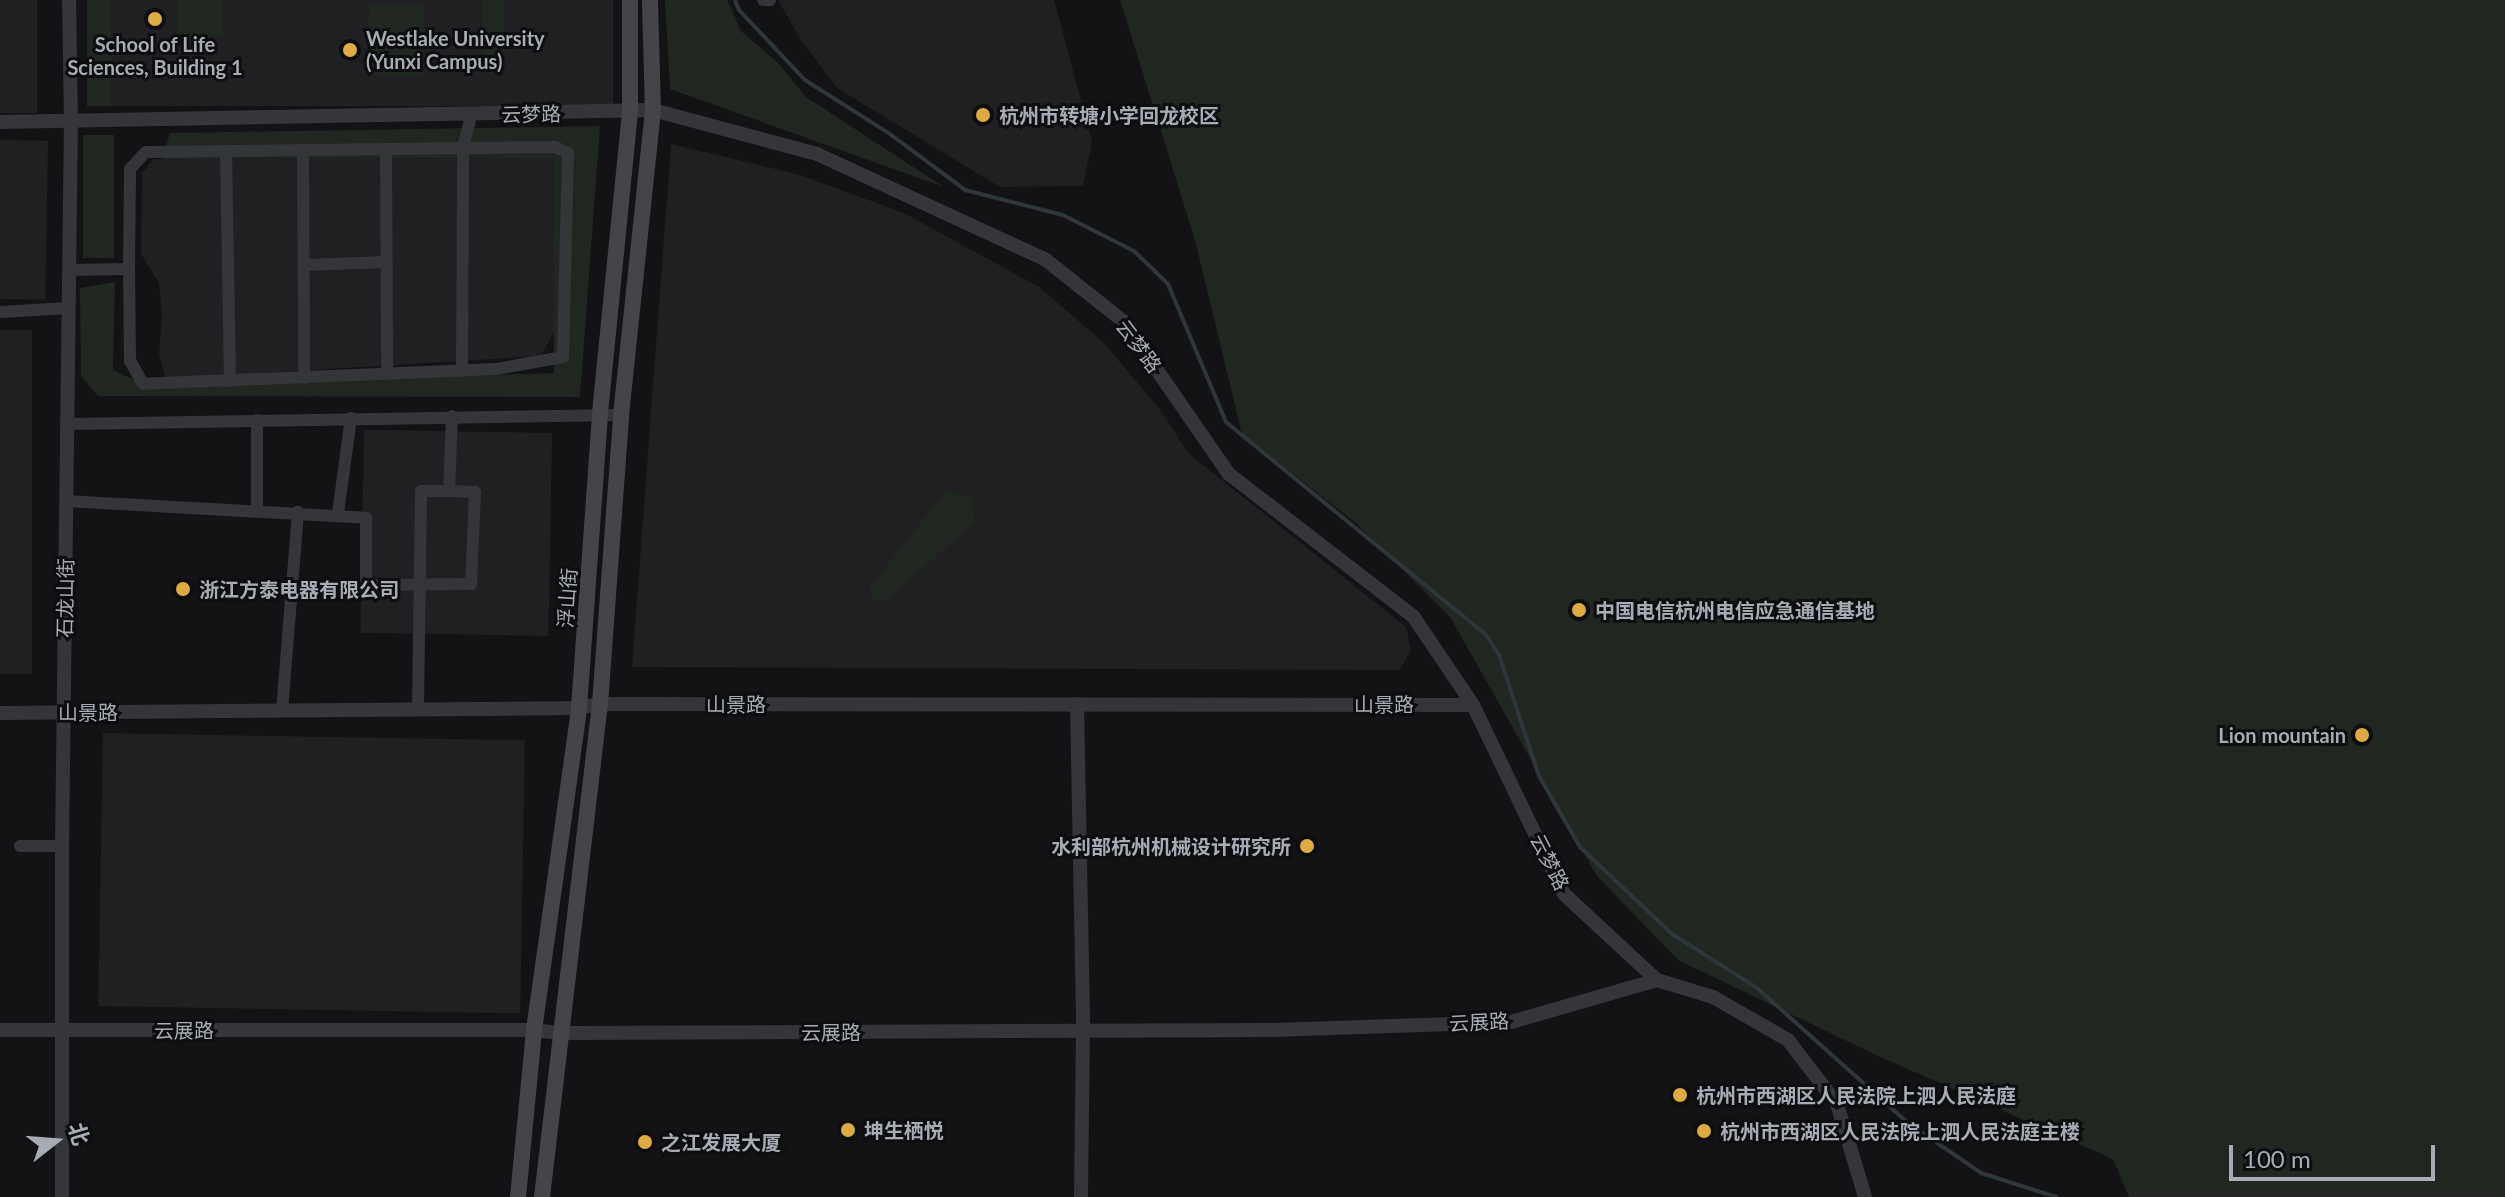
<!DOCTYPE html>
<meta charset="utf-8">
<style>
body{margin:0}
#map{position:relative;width:2505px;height:1197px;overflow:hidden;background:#131315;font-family:Lato,"Noto Sans SC",sans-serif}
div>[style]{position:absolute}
.built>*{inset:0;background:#201f22;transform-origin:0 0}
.green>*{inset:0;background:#202721;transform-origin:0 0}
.stream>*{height:4px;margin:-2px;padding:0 2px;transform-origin:2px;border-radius:2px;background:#2e363c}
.minor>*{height:12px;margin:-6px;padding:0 6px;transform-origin:6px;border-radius:6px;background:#353639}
.tertiary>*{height:14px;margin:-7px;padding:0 7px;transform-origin:7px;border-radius:7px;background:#353639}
.secondary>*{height:16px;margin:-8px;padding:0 8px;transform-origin:8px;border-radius:8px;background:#434549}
.dots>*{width:22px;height:22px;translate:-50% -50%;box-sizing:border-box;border:4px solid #0e0e10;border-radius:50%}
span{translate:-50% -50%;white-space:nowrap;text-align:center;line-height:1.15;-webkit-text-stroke:6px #0e0e10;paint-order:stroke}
.poi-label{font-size:20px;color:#a6abb4;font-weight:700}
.left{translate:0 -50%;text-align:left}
.right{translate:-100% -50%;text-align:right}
.street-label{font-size:20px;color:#a6abb4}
.north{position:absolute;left:16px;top:1101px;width:80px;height:80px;-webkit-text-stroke:6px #0e0e10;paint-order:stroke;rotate:73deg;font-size:22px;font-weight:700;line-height:32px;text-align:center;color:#a6abb4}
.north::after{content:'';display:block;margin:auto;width:28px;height:36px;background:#a6abb4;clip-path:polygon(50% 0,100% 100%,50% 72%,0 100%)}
.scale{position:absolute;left:2229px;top:1145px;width:206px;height:36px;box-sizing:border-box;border:4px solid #a6abb4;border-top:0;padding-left:10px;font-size:24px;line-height:28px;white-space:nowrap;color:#a6abb4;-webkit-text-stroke:6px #0e0e10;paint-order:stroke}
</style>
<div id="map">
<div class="built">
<i style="left:0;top:0;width:37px;height:113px"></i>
<i style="left:87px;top:0;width:526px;height:106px"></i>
<i style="clip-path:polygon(778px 0,1054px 0,1092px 141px,1083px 186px,1000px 187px,837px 88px,801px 40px)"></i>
<i style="left:0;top:140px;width:48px;height:159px;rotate:1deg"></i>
<i style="clip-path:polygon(671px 144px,800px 175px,904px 213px,1039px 287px,1102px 341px,1158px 407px,1189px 454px,1406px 627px,1411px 650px,1399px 670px,632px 667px)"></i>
<i style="clip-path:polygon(555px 158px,554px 332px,541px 356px,166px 379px,159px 354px,162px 318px,159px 283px,141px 254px,142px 173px,154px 159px)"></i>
<i style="left:32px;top:330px;width:344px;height:32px;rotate:90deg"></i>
<i style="left:552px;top:433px;width:203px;height:188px;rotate:91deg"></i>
<i style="left:103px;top:733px;width:422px;height:273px;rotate:1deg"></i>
</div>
<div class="green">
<i style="left:87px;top:0;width:24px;height:106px"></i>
<i style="left:177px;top:0;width:46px;height:36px"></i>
<i style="clip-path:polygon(483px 0,505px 0,503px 65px,491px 75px,481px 71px)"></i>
<i style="clip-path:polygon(665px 0,727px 0,741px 31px,779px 64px,806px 97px,944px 187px,670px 89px)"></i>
<i style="clip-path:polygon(1120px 0,2505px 0,2505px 1197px,2129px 1197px,2113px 1159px,1878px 1056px,1678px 960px,1597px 876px,1450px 617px,1356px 523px,1242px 434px,1195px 240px)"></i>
<i style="left:369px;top:3px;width:55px;height:72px;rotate:1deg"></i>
<i style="clip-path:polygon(600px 126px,580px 397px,98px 396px,81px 376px,80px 288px,115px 282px,113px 370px,149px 387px,554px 373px,554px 158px,162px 159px,170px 133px)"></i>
<i style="left:114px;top:135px;width:123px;height:31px;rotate:90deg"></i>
<i style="clip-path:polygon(946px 491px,972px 498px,974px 523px,885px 601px,873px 600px,869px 588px)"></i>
</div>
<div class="stream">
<i style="left:735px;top:0;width:11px;rotate:68deg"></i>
<i style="left:739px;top:10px;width:96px;rotate:46.7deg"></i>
<i style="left:805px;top:80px;width:101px;rotate:32.4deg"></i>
<i style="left:890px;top:134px;width:94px;rotate:36.7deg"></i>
<i style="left:965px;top:190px;width:101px;rotate:14.3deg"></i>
<i style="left:1063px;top:215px;width:80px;rotate:26.9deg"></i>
<i style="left:1134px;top:251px;width:47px;rotate:44.1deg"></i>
<i style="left:1168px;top:284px;width:150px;rotate:67.2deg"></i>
<i style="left:1226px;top:422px;width:336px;rotate:39.3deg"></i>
<i style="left:1486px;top:635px;width:24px;rotate:57deg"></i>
<i style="left:1499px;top:655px;width:127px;rotate:71.7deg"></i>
<i style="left:1539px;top:776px;width:82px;rotate:60deg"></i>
<i style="left:1580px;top:847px;width:127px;rotate:43.4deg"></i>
<i style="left:1672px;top:934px;width:101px;rotate:32.4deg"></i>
<i style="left:1757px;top:988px;width:203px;rotate:41.8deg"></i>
<i style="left:1908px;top:1123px;width:88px;rotate:34.4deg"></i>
<i style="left:1981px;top:1173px;width:79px;rotate:17.7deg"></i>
</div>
<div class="minor">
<i style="left:763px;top:0;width:7px"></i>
<i style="left:386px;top:149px;width:225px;rotate:89.7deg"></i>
<i style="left:303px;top:150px;width:228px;rotate:89.7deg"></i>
<i style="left:226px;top:151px;width:230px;rotate:89deg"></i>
<i style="left:304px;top:265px;width:82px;rotate:-2.1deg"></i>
<i style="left:69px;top:270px;width:60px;rotate:-1deg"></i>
<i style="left:129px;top:269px;width:100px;rotate:-89.4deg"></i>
<i style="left:130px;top:169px;width:23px;rotate:-47deg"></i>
<i style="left:146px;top:152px;width:409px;rotate:-0.7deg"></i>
<i style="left:555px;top:147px;width:14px;rotate:25deg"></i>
<i style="left:568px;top:153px;width:204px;rotate:91.4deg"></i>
<i style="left:563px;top:357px;width:68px;rotate:169.8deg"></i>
<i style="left:496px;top:369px;width:353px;rotate:177.6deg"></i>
<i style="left:143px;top:384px;width:26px;rotate:-119deg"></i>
<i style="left:130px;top:361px;width:92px;rotate:-90.6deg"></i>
<i style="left:0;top:312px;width:68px;rotate:-3.4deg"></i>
<i style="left:462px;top:371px;width:223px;rotate:-89.7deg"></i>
<i style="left:463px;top:148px;width:34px;rotate:-76deg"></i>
<i style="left:67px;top:424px;width:554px;rotate:-0.93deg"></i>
<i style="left:66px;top:501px;width:300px;rotate:3.2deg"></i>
<i style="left:366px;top:518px;width:67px;rotate:90deg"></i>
<i style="left:366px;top:585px;width:105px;rotate:-0.5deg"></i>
<i style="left:471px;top:584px;width:92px;rotate:-87.5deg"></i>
<i style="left:475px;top:492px;width:26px;rotate:-178deg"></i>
<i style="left:257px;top:510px;width:90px;rotate:-90deg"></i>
<i style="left:338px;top:513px;width:96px;rotate:-82.2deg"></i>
<i style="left:418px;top:709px;width:218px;rotate:-89.2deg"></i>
<i style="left:421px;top:491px;width:28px"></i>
<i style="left:449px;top:491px;width:75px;rotate:-87.7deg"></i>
<i style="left:282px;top:711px;width:200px;rotate:-85.4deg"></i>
<i style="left:20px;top:846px;width:42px"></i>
</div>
<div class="tertiary">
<i style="left:0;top:122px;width:653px;rotate:-1.05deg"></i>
<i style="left:653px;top:110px;width:170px;rotate:15deg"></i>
<i style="left:817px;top:154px;width:252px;rotate:24.8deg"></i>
<i style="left:1046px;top:260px;width:98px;rotate:38.4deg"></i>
<i style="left:1123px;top:321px;width:186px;rotate:55.3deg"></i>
<i style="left:1229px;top:474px;width:232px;rotate:37.7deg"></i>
<i style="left:1413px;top:616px;width:107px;rotate:56deg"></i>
<i style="left:1473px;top:705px;width:210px;rotate:64.3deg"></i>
<i style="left:1564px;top:894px;width:127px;rotate:42.8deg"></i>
<i style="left:1657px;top:980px;width:59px;rotate:16.9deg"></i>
<i style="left:1713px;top:997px;width:86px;rotate:29.8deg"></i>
<i style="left:1788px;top:1040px;width:81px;rotate:52.6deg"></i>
<i style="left:1837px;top:1104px;width:97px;rotate:73.2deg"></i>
<i style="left:1077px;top:704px;width:326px;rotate:88.9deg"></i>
<i style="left:1083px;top:1030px;width:167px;rotate:90.7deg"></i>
<i style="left:0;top:713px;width:579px;rotate:-0.49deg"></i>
<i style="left:579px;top:708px;width:21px;rotate:-11deg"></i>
<i style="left:600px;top:704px;width:873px;rotate:0.07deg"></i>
<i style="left:0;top:1030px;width:534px"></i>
<i style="left:534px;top:1030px;width:26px;rotate:7deg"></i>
<i style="left:560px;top:1033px;width:713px;rotate:-0.24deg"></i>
<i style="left:1273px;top:1030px;width:238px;rotate:-1.9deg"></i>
<i style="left:1511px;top:1022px;width:152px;rotate:-16deg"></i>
<i style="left:62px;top:1197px;width:351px;rotate:-90deg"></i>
<i style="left:62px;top:846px;width:724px;rotate:-89.29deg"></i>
<i style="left:71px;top:122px;width:122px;rotate:-90.9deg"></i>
</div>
<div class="secondary">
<i style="left:518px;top:1197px;width:168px;rotate:-84.5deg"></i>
<i style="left:534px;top:1030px;width:325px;rotate:-82deg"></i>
<i style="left:579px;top:708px;width:296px;rotate:-85.9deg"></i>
<i style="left:600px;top:413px;width:303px;rotate:-84.3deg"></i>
<i style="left:630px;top:111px;width:111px;rotate:-90deg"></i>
<i style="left:542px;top:1197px;width:496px;rotate:-83.3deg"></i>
<i style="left:600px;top:704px;width:290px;rotate:-85.8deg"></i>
<i style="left:621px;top:415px;width:307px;rotate:-84deg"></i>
<i style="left:653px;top:110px;width:110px;rotate:-91.6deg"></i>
</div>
<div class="dots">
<i style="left:155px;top:19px;background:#deaa42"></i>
<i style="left:350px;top:50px;background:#deaa42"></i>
<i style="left:983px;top:115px;background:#deaa42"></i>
<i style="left:183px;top:589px;background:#deaa42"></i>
<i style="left:1579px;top:610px;background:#deaa42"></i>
<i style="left:2362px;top:735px;background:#deaa42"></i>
<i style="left:1307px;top:846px;background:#deaa42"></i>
<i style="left:1680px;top:1095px;background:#deaa42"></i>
<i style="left:848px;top:1130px;background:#deaa42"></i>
<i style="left:1704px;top:1131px;background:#deaa42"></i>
<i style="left:645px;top:1142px;background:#deaa42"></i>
</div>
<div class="poi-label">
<span class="left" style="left:366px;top:50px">Westlake University<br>(Yunxi Campus)</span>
<span style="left:155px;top:56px">School of Life<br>Sciences, Building 1</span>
<span class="left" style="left:999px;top:115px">杭州市转塘小学回龙校区</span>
<span class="left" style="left:199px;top:589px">浙江方泰电器有限公司</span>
<span class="left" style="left:1595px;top:610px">中国电信杭州电信应急通信基地</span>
<span class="right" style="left:2346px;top:735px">Lion mountain</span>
<span class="right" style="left:1291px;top:846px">水利部杭州机械设计研究所</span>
<span class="left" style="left:1696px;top:1095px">杭州市西湖区人民法院上泗人民法庭</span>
<span class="left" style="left:864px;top:1130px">坤生栖悦</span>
<span class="left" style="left:1720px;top:1131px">杭州市西湖区人民法院上泗人民法庭主楼</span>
<span class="left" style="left:661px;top:1142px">之江发展大厦</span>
</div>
<div class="street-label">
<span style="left:531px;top:114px;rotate:-1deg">云梦路</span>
<span style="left:1139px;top:346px;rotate:53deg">云梦路</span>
<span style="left:65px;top:598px;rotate:-89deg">石龙山街</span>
<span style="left:567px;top:598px;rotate:-86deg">浮山街</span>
<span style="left:736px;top:704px">山景路</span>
<span style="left:1384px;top:704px">山景路</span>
<span style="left:88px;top:712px">山景路</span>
<span style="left:1550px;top:862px;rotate:63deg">云梦路</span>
<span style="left:1479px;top:1022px;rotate:-3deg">云展路</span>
<span style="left:184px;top:1030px">云展路</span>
<span style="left:831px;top:1032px">云展路</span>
</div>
<div class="north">北</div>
<div class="scale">100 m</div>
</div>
